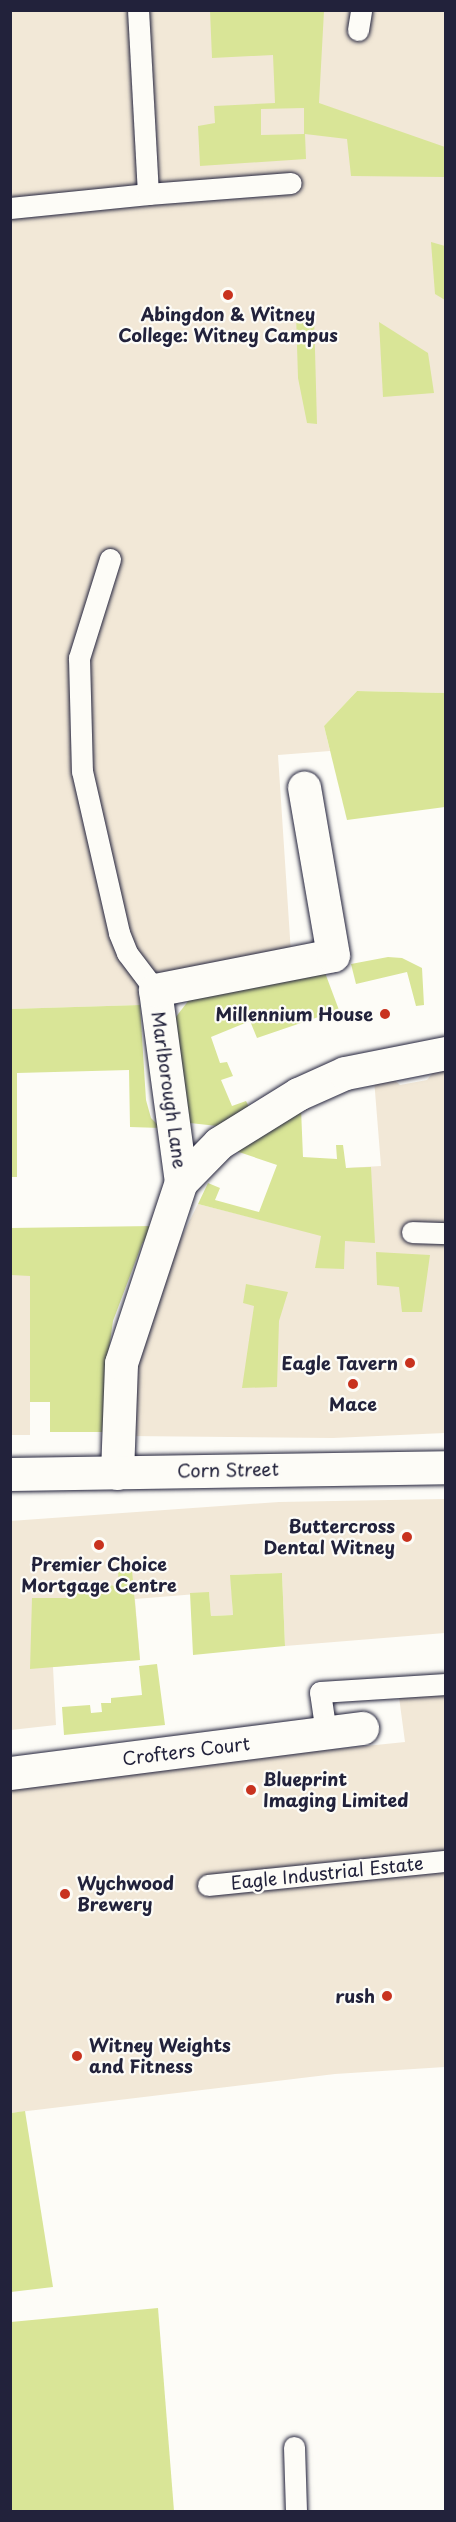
<!DOCTYPE html>
<style>
body{margin:0}
#map{position:relative;width:456px;height:2522px;overflow:hidden;background:#fdfcf7;font-family:"Playpen Sans",sans-serif}
div>[style]{position:absolute}
.built>*{inset:0;background:#f2e8d7;transform-origin:0 0}
.green>*{inset:0;background:#d9e597}
.roads{filter:drop-shadow(0 0 2px #22223b) drop-shadow(0 0 2px #22223b)}
.service>*{height:21px;margin:-10.5px;padding:0 10.5px;transform-origin:10.5px;border-radius:10.5px;background:#fdfcf7}
.minor>*{height:33px;margin:-16.5px;padding:0 16.5px;transform-origin:16.5px;border-radius:16.5px;background:#fdfcf7}
.tertiary>*{height:33px;margin:-16.5px;padding:0 16.5px;transform-origin:16.5px;border-radius:16.5px;background:#fdfcf7}
.dots>*{width:16px;height:16px;translate:-50% -50%;box-sizing:border-box;border:3px solid #fdfcf7;border-radius:50%}
span{translate:-50% -50%;white-space:nowrap;text-align:center;line-height:1.15;-webkit-text-stroke:4.5px #fdfcf7;paint-order:stroke}
.poi-label{font-size:18px;color:#22223b;font-weight:700}
.right{translate:-100% -50%;text-align:right}
.left{translate:0 -50%;text-align:left}
.street-label{font-size:18px;color:#22223b}
.frame{position:absolute;inset:0;border:12px solid #22223b;pointer-events:none}
</style>
<div id="map">
<div class="built">
<i style="clip-path:polygon(10px 11px,445px 11px,445px 693px,357px 691px,324px 726px,330px 751px,278px 755px,291px 953px,137px 979px,140px 1005px,11px 1009px)"></i>
<i style="clip-path:polygon(445px 1065px,445px 1433px,333px 1438px,128px 1436px,132px 1362px,165px 1270px,198px 1204px,321px 1235px,346px 1168px,381px 1166px,374px 1079px,390px 1076px,400px 1085px,427px 1080px,437px 1067px)"></i>
<i style="left:11px;top:1275px;width:19px;height:160px"></i>
<i style="clip-path:polygon(445px 1499px,445px 1633px,285px 1646px,282px 1573px,231px 1575px,233px 1615px,211px 1616px,209px 1593px,135px 1599px,140px 1660px,53px 1667px,56px 1725px,11px 1730px,10px 1521px,279px 1502px)"></i>
<i style="clip-path:polygon(445px 1693px,445px 2067px,335px 2074px,11px 2113px,10px 1788px,171px 1766px,405px 1742px,399px 1697px)"></i>
</div>
<div class="green">
<i style="clip-path:polygon(evenodd,210px 11px,324px 11px,319px 103px,445px 147px,445px 177px,351px 176px,347px 139px,305px 134px,306px 159px,200px 166px,198px 126px,215px 123px,214px 106px,275px 103px,273px 55px,212px 58px,210px 11px,304px 108px,304px 134px,261px 135px,261px 109px,304px 108px)"></i>
<i style="clip-path:polygon(431px 242px,445px 246px,445px 300px,435px 294px)"></i>
<i style="clip-path:polygon(296px 313px,314px 313px,317px 424px,307px 423px,298px 378px)"></i>
<i style="clip-path:polygon(379px 322px,428px 353px,434px 393px,383px 397px)"></i>
<i style="clip-path:polygon(357px 691px,445px 693px,445px 807px,347px 820px,324px 726px)"></i>
<i style="clip-path:polygon(388px 957px,402px 958px,422px 968px,424px 1005px,416px 1006px,407px 972px,356px 984px,351px 964px)"></i>
<i style="clip-path:polygon(324px 970px,339px 1010px,257px 1038px,250px 1021px,211px 1037px,220px 1063px,227px 1062px,233px 1076px,221px 1080px,232px 1106px,246px 1101px,250px 1109px,217px 1126px,190px 1123px,172px 1022px,189px 1000px)"></i>
<i style="clip-path:polygon(140px 1005px,146px 1100px,151px 1118px,161px 1128px,130px 1127px,129px 1070px,17px 1073px,17px 1177px,11px 1177px,10px 1009px)"></i>
<i style="clip-path:polygon(301px 1109px,303px 1157px,337px 1159px,336px 1145px,343px 1145px,346px 1168px,371px 1167px,375px 1243px,345px 1241px,344px 1269px,315px 1268px,321px 1236px,198px 1204px,208px 1183px,220px 1188px,215px 1200px,259px 1212px,277px 1165px,236px 1151px)"></i>
<i style="clip-path:polygon(153px 1226px,142px 1244px,113px 1321px,107px 1363px,106px 1432px,50px 1432px,50px 1402px,30px 1402px,30px 1276px,11px 1275px,10px 1228px)"></i>
<i style="clip-path:polygon(376px 1252px,430px 1255px,422px 1312px,402px 1312px,399px 1287px,377px 1285px)"></i>
<i style="clip-path:polygon(246px 1284px,288px 1292px,279px 1321px,277px 1387px,242px 1388px,254px 1306px,243px 1303px)"></i>
<i style="clip-path:polygon(118px 1570px,132px 1570px,140px 1660px,30px 1669px,32px 1598px,72px 1598px,72px 1583px,119px 1586px)"></i>
<i style="clip-path:polygon(282px 1573px,285px 1646px,193px 1655px,190px 1593px,209px 1592px,211px 1616px,233px 1615px,230px 1575px)"></i>
<i style="clip-path:polygon(157px 1664px,165px 1725px,64px 1735px,62px 1707px,90px 1705px,91px 1713px,102px 1712px,101px 1703px,111px 1703px,111px 1698px,142px 1695px,139px 1666px)"></i>
<i style="clip-path:polygon(25px 2111px,53px 2287px,11px 2292px,11px 2113px)"></i>
<i style="clip-path:polygon(158px 2308px,174px 2511px,11px 2511px,11px 2322px)"></i>
</div>
<div class="roads">
<div class="service">
<i style="left:358px;top:30px;width:20px;rotate:-81deg"></i>
<i style="left:148px;top:194px;width:143px;rotate:-4.4deg"></i>
<i style="left:10px;top:208px;width:139px;rotate:-5.8deg"></i>
<i style="left:148px;top:194px;width:184px;rotate:-93.1deg"></i>
<i style="left:110px;top:559px;width:104px;rotate:107.4deg"></i>
<i style="left:79px;top:658px;width:113px;rotate:88.5deg"></i>
<i style="left:82px;top:771px;width:166px;rotate:77.1deg"></i>
<i style="left:119px;top:933px;width:22px;rotate:68deg"></i>
<i style="left:127px;top:953px;width:46px;rotate:52.9deg"></i>
<i style="left:412px;top:1232px;width:34px;rotate:2deg"></i>
<i style="left:326px;top:1733px;width:41px;rotate:-98.3deg"></i>
<i style="left:320px;top:1692px;width:126px;rotate:-3.6deg"></i>
<i style="left:208px;top:1885px;width:239px;rotate:-5.8deg"></i>
<i style="left:294px;top:2447px;width:65px;rotate:88.2deg"></i>
</div>
<div class="minor">
<i style="left:181px;top:1182px;width:194px;rotate:-97.7deg"></i>
<i style="left:155px;top:990px;width:181px;rotate:-11.1deg"></i>
<i style="left:333px;top:955px;width:170px;rotate:-99.8deg"></i>
<i style="left:117px;top:1473px;width:110px;rotate:-87.9deg"></i>
<i style="left:121px;top:1363px;width:191px;rotate:-71.7deg"></i>
<i style="left:181px;top:1182px;width:54px;rotate:-45.7deg"></i>
<i style="left:219px;top:1143px;width:93px;rotate:-31.8deg"></i>
<i style="left:298px;top:1094px;width:51px;rotate:-24.1deg"></i>
<i style="left:345px;top:1073px;width:103px;rotate:-11.2deg"></i>
<i style="left:10px;top:1773px;width:355px;rotate:-7.3deg"></i>
</div>
<div class="tertiary">
<i style="left:10px;top:1474px;width:436px;rotate:-0.9deg"></i>
</div>
</div>
<div class="dots">
<i style="left:228px;top:295px;background:#c8321e"></i>
<i style="left:385px;top:1014px;background:#c8321e"></i>
<i style="left:410px;top:1363px;background:#c8321e"></i>
<i style="left:353px;top:1384px;background:#c8321e"></i>
<i style="left:407px;top:1537px;background:#c8321e"></i>
<i style="left:99px;top:1545px;background:#c8321e"></i>
<i style="left:251px;top:1790px;background:#c8321e"></i>
<i style="left:65px;top:1894px;background:#c8321e"></i>
<i style="left:387px;top:1996px;background:#c8321e"></i>
<i style="left:77px;top:2056px;background:#c8321e"></i>
</div>
<div class="poi-label">
<span style="left:228px;top:325px">Abingdon &amp; Witney<br>College: Witney Campus</span>
<span class="right" style="left:373px;top:1014px">Millennium House</span>
<span class="right" style="left:398px;top:1363px">Eagle Tavern</span>
<span style="left:353px;top:1404px">Mace</span>
<span class="right" style="left:395px;top:1537px">Buttercross<br>Dental Witney</span>
<span style="left:99px;top:1575px">Premier Choice<br>Mortgage Centre</span>
<span class="left" style="left:263px;top:1790px">Blueprint<br>Imaging Limited</span>
<span class="left" style="left:77px;top:1894px">Wychwood<br>Brewery</span>
<span class="right" style="left:375px;top:1996px">rush</span>
<span class="left" style="left:89px;top:2056px">Witney Weights<br>and Fitness</span>
</div>
<div class="street-label">
<span style="left:169px;top:1090px;rotate:82deg">Marlborough Lane</span>
<span style="left:228px;top:1470px;rotate:-1deg">Corn Street</span>
<span style="left:186px;top:1751px;rotate:-7deg">Crofters Court</span>
<span style="left:327px;top:1873px;rotate:-6deg">Eagle Industrial Estate</span>
</div>
<div class="frame"></div>
</div>
